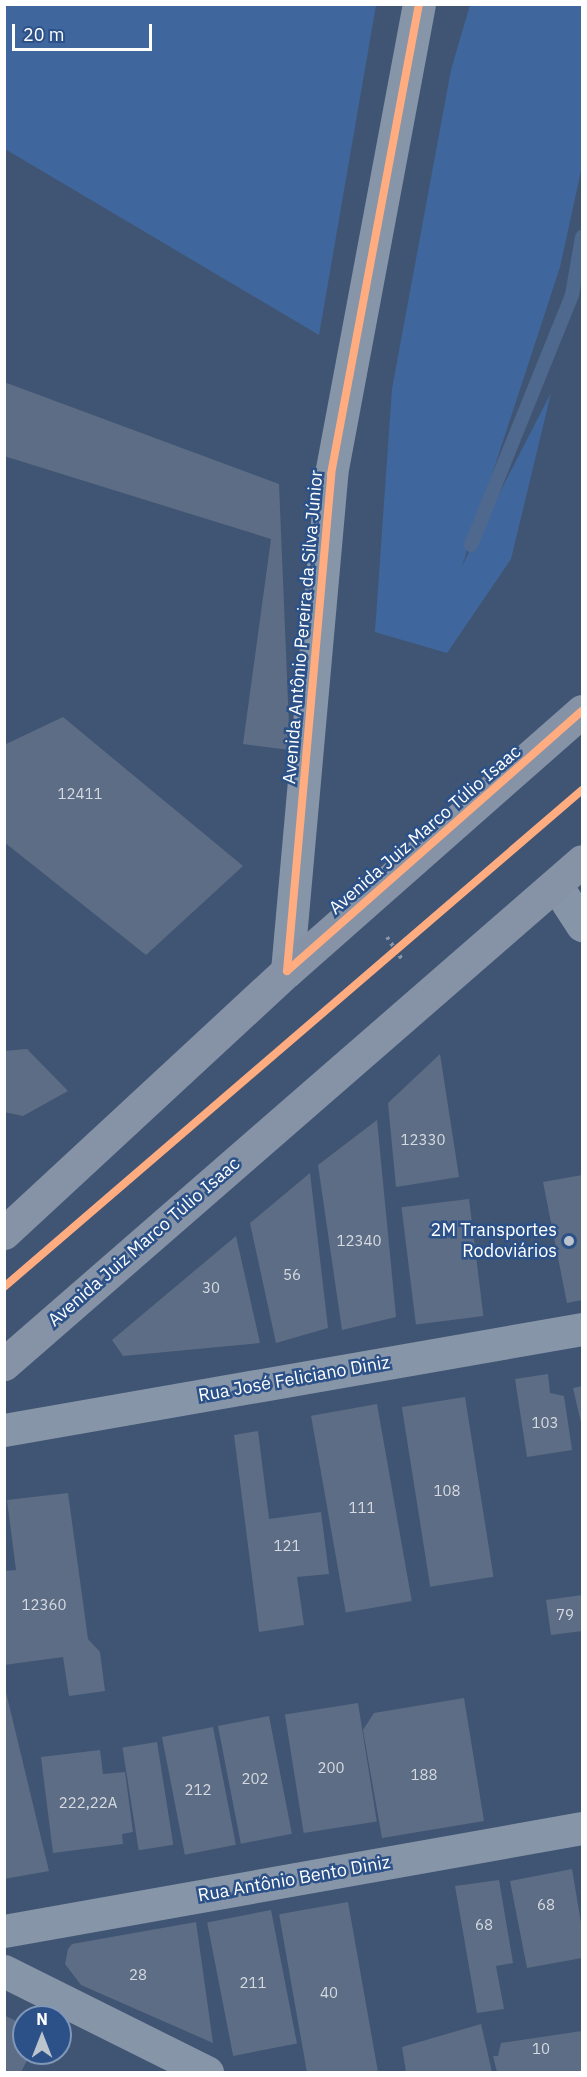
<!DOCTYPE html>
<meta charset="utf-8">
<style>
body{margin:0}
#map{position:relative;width:587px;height:2077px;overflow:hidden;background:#405573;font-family:"IBM Plex Sans",sans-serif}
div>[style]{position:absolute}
.green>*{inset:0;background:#40679d}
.stream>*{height:14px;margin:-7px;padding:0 7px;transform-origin:7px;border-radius:7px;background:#4f688e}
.building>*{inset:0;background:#5d6d85;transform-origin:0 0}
.path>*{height:4px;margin-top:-2px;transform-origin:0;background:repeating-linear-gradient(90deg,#8795a8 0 3px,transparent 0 7.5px)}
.minor>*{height:33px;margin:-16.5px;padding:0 16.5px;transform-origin:16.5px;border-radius:16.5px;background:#8795a8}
.major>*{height:33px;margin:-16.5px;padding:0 16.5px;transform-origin:16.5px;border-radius:16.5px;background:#8693a6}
.cycleway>*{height:8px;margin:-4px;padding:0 4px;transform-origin:4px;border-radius:4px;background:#ffac80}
.dots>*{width:16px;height:16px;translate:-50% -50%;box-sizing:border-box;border:3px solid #2b5188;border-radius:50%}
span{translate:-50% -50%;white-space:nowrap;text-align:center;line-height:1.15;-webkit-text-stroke:5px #2b5188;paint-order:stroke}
.number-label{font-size:15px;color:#d6dae0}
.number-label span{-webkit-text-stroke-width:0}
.street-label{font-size:18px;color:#fff}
.poi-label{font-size:18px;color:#fff}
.right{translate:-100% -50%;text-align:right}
.frame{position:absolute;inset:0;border:6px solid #fff;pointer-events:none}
.north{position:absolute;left:12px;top:2005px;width:60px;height:60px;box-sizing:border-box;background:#2b5188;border:2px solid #8097b8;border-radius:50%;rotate:0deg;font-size:16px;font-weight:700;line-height:24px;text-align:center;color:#fff}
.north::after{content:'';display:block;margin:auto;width:21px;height:27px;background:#bcc4ce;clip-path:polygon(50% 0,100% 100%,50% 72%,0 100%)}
.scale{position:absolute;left:12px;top:24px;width:140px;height:27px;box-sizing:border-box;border:3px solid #fff;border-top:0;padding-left:8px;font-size:18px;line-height:21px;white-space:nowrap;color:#fff;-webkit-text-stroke:4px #2b5188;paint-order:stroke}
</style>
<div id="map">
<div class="green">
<i style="clip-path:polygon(5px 4px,376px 5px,319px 335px,5px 149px)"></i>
<i style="clip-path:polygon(470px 5px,582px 5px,582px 166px,560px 267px,462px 566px,551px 393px,511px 559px,447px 653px,375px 632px,392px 389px,451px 70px)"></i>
</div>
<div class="stream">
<i style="left:471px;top:545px;width:270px;rotate:-68deg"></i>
<i style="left:572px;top:295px;width:59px;rotate:-80.2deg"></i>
</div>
<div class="building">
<i style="clip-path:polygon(4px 382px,279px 484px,290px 750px,243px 744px,271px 539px,4px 456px)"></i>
<i style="clip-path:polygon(63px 717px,243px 866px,146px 955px,4px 842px,4px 745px)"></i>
<i style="clip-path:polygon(27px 1049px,68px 1091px,23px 1116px,4px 1112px,4px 1051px)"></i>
<i style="clip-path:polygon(440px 1054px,459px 1177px,396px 1187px,388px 1103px)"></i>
<i style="clip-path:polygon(377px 1120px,396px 1317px,342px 1330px,318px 1165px)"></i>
<i style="clip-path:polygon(310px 1173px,328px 1328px,276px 1343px,250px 1223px)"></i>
<i style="clip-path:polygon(582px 1175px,582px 1300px,567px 1303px,543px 1182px)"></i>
<i style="left:469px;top:1199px;width:118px;height:68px;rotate:83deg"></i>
<i style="clip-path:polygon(236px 1236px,260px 1343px,123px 1356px,112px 1340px)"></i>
<i style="clip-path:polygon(548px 1374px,550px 1393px,564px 1396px,572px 1450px,527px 1457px,515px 1379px)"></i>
<i style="clip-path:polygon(582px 1386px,582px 1427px,573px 1388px)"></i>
<i style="left:465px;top:1397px;width:182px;height:64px;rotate:81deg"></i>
<i style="left:377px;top:1404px;width:200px;height:67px;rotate:80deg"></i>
<i style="clip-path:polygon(258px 1431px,269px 1519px,321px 1512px,329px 1574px,297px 1577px,304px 1625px,259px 1632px,234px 1435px)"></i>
<i style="clip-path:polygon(68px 1493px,88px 1639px,100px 1652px,105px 1691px,69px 1696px,63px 1657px,4px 1665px,4px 1571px,16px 1570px,7px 1500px)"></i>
<i style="clip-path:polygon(582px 1595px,582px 1631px,551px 1635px,546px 1600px)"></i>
<i style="clip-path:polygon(4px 1684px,49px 1871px,4px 1879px)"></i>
<i style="clip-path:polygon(464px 1698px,484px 1821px,382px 1838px,363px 1730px,374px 1713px)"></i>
<i style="left:358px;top:1703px;width:120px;height:74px;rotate:81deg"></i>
<i style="left:269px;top:1716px;width:120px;height:52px;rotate:79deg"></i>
<i style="left:213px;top:1727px;width:120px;height:52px;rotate:79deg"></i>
<i style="left:157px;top:1742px;width:104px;height:35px;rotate:81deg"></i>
<i style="clip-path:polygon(100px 1750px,103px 1774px,125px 1772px,133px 1832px,122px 1834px,123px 1844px,53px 1853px,41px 1757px)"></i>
<i style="clip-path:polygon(572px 1869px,582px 1929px,582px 1958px,527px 1968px,510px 1881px)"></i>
<i style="clip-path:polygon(499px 1880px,513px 1963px,496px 1966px,504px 2009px,477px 2013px,455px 1886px)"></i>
<i style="left:348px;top:1902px;width:173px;height:70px;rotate:80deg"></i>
<i style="left:271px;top:1910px;width:136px;height:65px;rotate:79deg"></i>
<i style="clip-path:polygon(196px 1922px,213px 2043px,81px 1985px,65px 1964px,68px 1949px,72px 1944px)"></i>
<i style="clip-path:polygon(4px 2015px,24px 2025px,24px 2053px,31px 2053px,21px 2072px,4px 2072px)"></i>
<i style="clip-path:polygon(481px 2024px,492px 2072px,406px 2072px,402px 2047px)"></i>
<i style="clip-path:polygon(582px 2031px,582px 2072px,497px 2072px,493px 2056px,498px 2056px,501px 2043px)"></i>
</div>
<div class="path">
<i style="left:387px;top:937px;width:29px;rotate:56deg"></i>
</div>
<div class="minor">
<i style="left:556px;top:885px;width:48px;rotate:57deg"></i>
<i style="left:287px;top:971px;width:499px;rotate:-84.9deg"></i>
<i style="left:331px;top:474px;width:478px;rotate:-79.4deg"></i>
<i style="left:4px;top:1430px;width:587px;rotate:-9.91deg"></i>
<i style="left:4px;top:1931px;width:587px;rotate:-10.1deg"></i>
<i style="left:4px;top:1971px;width:227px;rotate:26.5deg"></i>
</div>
<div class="major">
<i style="left:4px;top:1233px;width:386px;rotate:-42.8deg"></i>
<i style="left:287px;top:971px;width:393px;rotate:-41.4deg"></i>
<i style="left:4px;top:1364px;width:766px;rotate:-41.03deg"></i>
</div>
<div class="cycleway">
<i style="left:287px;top:971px;width:499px;rotate:-84.9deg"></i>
<i style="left:331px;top:474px;width:478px;rotate:-79.4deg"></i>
<i style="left:287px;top:971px;width:393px;rotate:-41.4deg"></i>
<i style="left:4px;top:1287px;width:762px;rotate:-40.69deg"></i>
</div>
<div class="dots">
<i style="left:569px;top:1241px;background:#bcc4ce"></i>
</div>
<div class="number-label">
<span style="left:80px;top:794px">12411</span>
<span style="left:423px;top:1140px">12330</span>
<span style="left:359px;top:1241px">12340</span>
<span style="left:292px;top:1275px">56</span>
<span style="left:211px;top:1288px">30</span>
<span style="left:545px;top:1423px">103</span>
<span style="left:447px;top:1491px">108</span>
<span style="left:362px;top:1508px">111</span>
<span style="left:287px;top:1546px">121</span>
<span style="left:44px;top:1605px">12360</span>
<span style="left:565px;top:1615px">79</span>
<span style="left:331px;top:1768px">200</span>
<span style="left:424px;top:1775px">188</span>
<span style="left:255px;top:1779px">202</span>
<span style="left:198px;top:1790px">212</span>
<span style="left:88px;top:1803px">222,22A</span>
<span style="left:546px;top:1905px">68</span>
<span style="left:484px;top:1925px">68</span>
<span style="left:138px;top:1975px">28</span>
<span style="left:253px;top:1983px">211</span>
<span style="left:329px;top:1993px">40</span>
<span style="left:541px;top:2049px">10</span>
</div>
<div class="street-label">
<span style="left:303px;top:627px;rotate:-85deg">Avenida Antônio Pereira da Silva Júnior</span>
<span style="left:425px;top:830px;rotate:-41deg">Avenida Juiz Marco Túlio Isaac</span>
<span style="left:144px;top:1242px;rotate:-41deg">Avenida Juiz Marco Túlio Isaac</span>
<span style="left:294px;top:1379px;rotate:-10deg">Rua José Feliciano Diniz</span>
<span style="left:294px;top:1879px;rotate:-10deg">Rua Antônio Bento Diniz</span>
</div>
<div class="poi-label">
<span class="right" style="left:557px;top:1241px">2M Transportes<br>Rodoviários</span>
</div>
<div class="frame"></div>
<div class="north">N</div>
<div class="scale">20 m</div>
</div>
